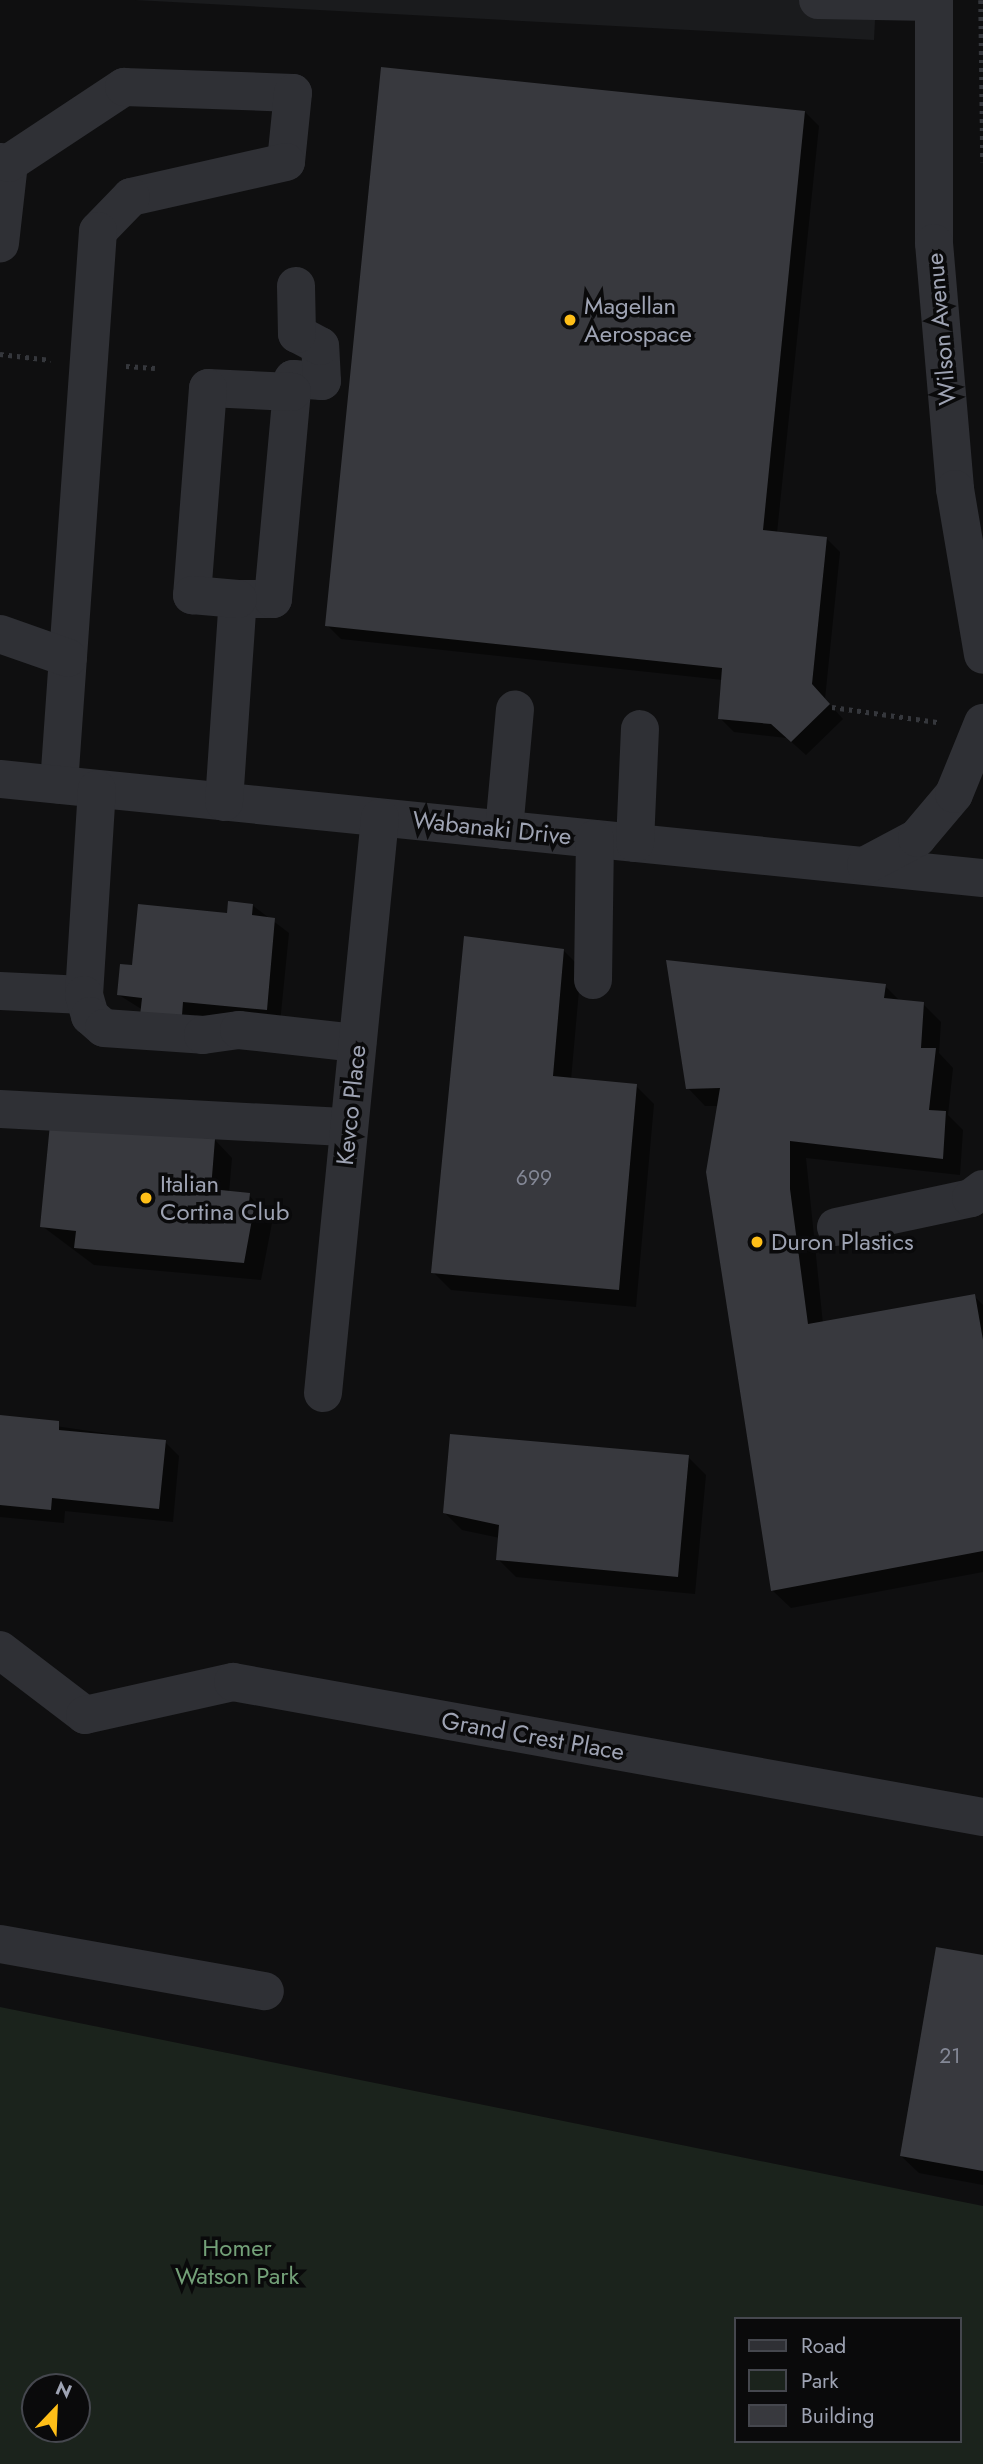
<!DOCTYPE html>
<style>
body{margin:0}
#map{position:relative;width:983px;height:2464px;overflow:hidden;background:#0f0f10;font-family:Jost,sans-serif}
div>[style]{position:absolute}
.built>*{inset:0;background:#1a1b1d}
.green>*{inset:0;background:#1b231c}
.shadow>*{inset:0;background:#0007}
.building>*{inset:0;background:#38393e}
.path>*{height:4.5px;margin-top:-2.25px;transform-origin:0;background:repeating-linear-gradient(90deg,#35373c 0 3.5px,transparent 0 8.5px)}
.minor>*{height:38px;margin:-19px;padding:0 19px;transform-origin:19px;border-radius:19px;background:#2f3035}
.dots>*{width:19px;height:19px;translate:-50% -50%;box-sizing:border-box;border:4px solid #0a0a0b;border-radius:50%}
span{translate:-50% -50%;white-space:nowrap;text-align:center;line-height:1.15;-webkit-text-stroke:7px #0a0a0b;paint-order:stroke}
.number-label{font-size:21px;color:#848896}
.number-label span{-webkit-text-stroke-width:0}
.poi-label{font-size:24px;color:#9ea3b3}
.left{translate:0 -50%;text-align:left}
.street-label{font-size:24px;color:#9ea3b3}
.park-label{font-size:24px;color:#73a078}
.legend{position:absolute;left:734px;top:2317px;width:228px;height:126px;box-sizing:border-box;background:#0a0a0b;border:2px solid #45474e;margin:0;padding:9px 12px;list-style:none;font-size:21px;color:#9ea3b3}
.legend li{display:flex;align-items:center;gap:14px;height:35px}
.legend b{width:35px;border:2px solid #45474e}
.north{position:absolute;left:21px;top:2373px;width:70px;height:70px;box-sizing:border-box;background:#0a0a0b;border:2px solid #45474e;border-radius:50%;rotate:23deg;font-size:19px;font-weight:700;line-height:28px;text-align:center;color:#9ea3b3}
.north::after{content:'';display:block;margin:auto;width:24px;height:32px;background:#ffbf18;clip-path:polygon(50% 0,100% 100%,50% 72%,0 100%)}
</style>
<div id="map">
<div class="built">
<i style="clip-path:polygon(135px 0,876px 0,874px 40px)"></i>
</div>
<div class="green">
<i style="clip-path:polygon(evenodd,0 2007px,983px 2206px,983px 2464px,0 2464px,0 2007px,736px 2319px,960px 2319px,960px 2441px,736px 2441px,736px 2319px,0 2007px,35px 2387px,77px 2387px,77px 2429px,35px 2429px,35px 2387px)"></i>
</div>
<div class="shadow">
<i style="clip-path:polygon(805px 112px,819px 126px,777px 533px,826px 538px,840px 552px,825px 699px,843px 719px,806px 755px,787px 738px,734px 732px,720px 718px,723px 680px,341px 639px,327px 625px)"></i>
<i style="clip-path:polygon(252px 905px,289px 933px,280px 1023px,196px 1015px,194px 1042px,119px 995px,134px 967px)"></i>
<i style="clip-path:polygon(563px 950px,581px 968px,571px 1080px,636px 1086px,654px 1104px,636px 1307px,451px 1290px,433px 1272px)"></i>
<i style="clip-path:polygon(885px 986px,901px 1002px,923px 1004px,941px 1022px,939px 1053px,953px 1068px,948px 1115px,963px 1130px,960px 1175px,806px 1158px,823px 1324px,974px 1296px,983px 1305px,983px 1572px,791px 1608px,773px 1591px,719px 1106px,705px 1106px,688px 1088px)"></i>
<i style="clip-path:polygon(215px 1140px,232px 1158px,229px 1193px,249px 1195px,272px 1223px,261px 1280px,94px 1265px,42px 1226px)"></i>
<i style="clip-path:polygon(0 1418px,165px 1442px,179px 1456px,173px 1522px,65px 1511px,64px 1523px,0 1517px)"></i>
<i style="clip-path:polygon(688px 1457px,706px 1475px,695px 1594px,516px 1577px,498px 1559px,500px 1538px,462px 1530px,445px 1513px)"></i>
<i style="clip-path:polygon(983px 1957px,983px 2185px,919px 2173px,901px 2156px)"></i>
</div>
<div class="building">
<i style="clip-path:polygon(381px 67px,805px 111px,763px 530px,827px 537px,812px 684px,830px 704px,791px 742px,771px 724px,718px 719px,722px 668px,325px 626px)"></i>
<i style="clip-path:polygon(228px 901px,253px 904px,252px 915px,275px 918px,267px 1010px,183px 1002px,181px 1029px,139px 1025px,142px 998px,117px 995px,120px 964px,132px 965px,138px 904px,227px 913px)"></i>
<i style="clip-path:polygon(464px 936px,564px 949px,553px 1076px,637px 1084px,619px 1290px,431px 1273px)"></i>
<i style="clip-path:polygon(666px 960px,886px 984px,884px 998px,924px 1002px,921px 1048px,936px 1048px,929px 1110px,946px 1111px,943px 1159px,790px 1141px,790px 1189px,808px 1324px,975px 1294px,983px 1340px,983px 1551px,771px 1591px,706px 1172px,720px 1088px,686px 1089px)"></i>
<i style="clip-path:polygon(50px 1124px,215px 1139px,211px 1189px,250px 1193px,249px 1203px,255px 1203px,244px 1263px,74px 1248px,76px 1231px,40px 1227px)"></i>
<i style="clip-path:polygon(0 1415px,59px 1421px,59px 1430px,166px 1440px,159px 1509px,52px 1498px,51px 1510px,0 1505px)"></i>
<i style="clip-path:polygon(450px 1434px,689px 1455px,678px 1577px,496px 1560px,499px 1525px,443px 1513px)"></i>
<i style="clip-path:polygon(936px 1947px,983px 1955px,983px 2171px,900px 2156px)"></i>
</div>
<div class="path">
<i style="left:981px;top:0;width:162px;rotate:89.3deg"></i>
<i style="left:0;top:354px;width:51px;rotate:6.7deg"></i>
<i style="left:126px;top:366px;width:29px;rotate:4deg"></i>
<i style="left:832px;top:707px;width:106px;rotate:8.1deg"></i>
</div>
<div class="minor">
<i style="left:818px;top:0;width:116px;rotate:1deg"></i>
<i style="left:934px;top:0;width:243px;rotate:90deg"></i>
<i style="left:934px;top:243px;width:247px;rotate:85.1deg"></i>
<i style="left:955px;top:489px;width:168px;rotate:80.4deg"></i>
<i style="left:0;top:162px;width:9px;rotate:6deg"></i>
<i style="left:9px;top:163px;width:81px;rotate:96.4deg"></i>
<i style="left:9px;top:163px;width:138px;rotate:-33.5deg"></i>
<i style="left:124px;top:87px;width:169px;rotate:2deg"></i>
<i style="left:293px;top:93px;width:69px;rotate:95.8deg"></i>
<i style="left:286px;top:162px;width:159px;rotate:167.3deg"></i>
<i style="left:131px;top:197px;width:47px;rotate:134.1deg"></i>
<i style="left:98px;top:231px;width:555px;rotate:94.03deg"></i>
<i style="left:292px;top:392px;width:13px;rotate:-86deg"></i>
<i style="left:293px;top:379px;width:29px;rotate:4deg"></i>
<i style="left:322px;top:381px;width:35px;rotate:-93deg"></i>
<i style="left:320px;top:346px;width:26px;rotate:-152deg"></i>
<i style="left:297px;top:334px;width:48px;rotate:-91.2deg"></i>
<i style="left:0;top:634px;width:72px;rotate:19.4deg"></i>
<i style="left:0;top:779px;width:988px;rotate:5.75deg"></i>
<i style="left:224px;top:802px;width:203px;rotate:-86.1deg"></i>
<i style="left:238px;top:599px;width:35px"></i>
<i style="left:273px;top:599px;width:208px;rotate:-84.8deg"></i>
<i style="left:292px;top:392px;width:84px;rotate:-177.3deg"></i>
<i style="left:208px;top:388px;width:208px;rotate:94.4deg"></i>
<i style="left:192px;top:595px;width:46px;rotate:5deg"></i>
<i style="left:504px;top:830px;width:121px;rotate:-84.8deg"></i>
<i style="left:635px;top:843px;width:114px;rotate:-87.5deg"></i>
<i style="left:866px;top:865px;width:58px;rotate:-27.9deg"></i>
<i style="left:917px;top:838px;width:57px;rotate:-49.9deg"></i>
<i style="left:954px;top:794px;width:77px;rotate:-67.8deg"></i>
<i style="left:593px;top:980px;width:141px;rotate:-89.2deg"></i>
<i style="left:0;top:991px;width:84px;rotate:2.7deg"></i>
<i style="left:84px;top:995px;width:206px;rotate:-86.4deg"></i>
<i style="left:84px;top:995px;width:22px;rotate:74deg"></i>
<i style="left:90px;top:1016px;width:18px;rotate:41deg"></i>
<i style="left:104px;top:1028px;width:99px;rotate:4deg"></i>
<i style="left:203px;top:1035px;width:36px;rotate:-8deg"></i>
<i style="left:239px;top:1030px;width:119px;rotate:6.3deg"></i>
<i style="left:0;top:1109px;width:349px;rotate:3deg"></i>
<i style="left:836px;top:1227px;width:138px;rotate:-12.1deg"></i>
<i style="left:971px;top:1198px;width:15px;rotate:-37deg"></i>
<i style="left:323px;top:1393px;width:578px;rotate:-84.34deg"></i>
<i style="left:0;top:1650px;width:107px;rotate:37.4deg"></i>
<i style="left:85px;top:1715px;width:152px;rotate:-12.6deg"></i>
<i style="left:233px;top:1682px;width:762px;rotate:10.2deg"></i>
<i style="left:0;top:1944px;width:269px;rotate:10.1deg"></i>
</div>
<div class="dots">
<i style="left:570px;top:320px;background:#ffbf18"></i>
<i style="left:146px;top:1198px;background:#ffbf18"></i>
<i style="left:757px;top:1242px;background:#ffbf18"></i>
</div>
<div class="number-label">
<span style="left:534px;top:1178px">699</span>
<span style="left:950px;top:2056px">21</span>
</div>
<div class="poi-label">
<span class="left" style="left:584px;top:320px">Magellan<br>Aerospace</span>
<span class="left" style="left:160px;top:1198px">Italian<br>Cortina Club</span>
<span class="left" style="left:771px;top:1242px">Duron Plastics</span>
</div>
<div class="street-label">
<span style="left:941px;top:329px;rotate:-95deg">Wilson Avenue</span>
<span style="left:492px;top:828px;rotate:6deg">Wabanaki Drive</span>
<span style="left:351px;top:1105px;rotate:-84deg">Kevco Place</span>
<span style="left:533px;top:1736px;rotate:10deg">Grand Crest Place</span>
</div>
<div class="park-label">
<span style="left:237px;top:2262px">Homer<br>Watson Park</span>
</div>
<ul class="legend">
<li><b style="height:9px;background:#2f3035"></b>Road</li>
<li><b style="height:19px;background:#1b231c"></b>Park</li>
<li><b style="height:19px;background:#38393e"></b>Building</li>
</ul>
<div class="north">N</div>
</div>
